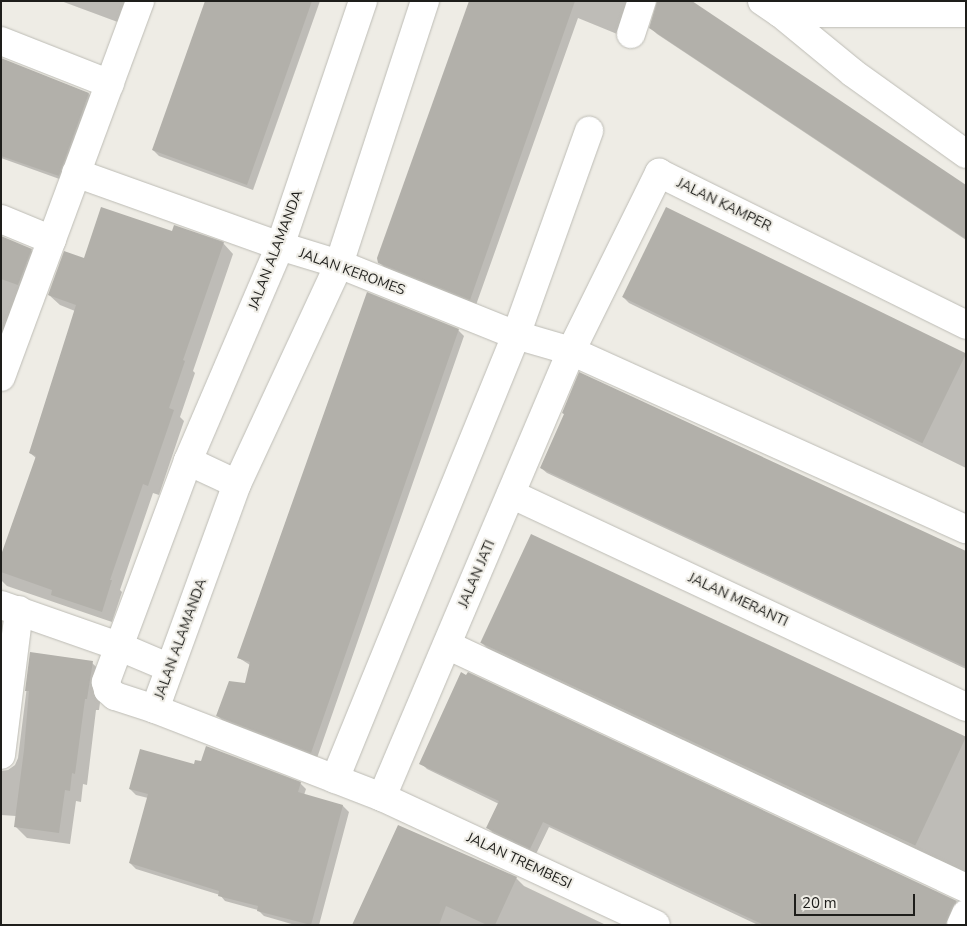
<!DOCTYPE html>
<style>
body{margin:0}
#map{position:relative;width:967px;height:926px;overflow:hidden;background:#eeece5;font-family:"Nunito Sans",sans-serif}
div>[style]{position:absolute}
.shadow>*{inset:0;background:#0003}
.building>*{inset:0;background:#b2b0aa;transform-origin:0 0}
.roads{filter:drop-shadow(0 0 1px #bdbcb5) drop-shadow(0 0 1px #bdbcb5)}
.minor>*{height:28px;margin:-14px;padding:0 14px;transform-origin:14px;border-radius:14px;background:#fff}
span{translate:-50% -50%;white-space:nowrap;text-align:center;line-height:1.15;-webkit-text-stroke:4px #eeece5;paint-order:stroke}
.street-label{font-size:14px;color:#1e1e1b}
.frame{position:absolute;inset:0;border:2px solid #1e1e1b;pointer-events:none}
.scale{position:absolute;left:794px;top:894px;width:121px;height:22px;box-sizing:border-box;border:2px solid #1e1e1b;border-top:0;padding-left:6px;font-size:15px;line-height:18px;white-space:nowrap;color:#1e1e1b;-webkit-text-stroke:4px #eeece5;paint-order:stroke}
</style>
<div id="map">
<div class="shadow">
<i style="clip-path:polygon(61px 1px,131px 1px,123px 24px)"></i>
<i style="clip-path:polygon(206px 1px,320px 1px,253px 190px,159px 156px,153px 150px)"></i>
<i style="clip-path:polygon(470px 1px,633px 1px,622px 36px,578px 18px,476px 305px,385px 268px,379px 262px)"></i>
<i style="clip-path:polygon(651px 28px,966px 187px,966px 240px,657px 34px)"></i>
<i style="clip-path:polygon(1px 59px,89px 94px,95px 100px,65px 181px,1px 158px)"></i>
<i style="clip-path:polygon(173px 233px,223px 243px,233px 254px,193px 371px,195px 373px,180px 417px,184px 421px,159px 495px,153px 493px,120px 590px,122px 592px,112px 622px,7px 586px,1px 580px,1px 563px,36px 458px,30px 453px,75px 311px,60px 305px,49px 295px,85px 260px)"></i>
<i style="clip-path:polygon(1px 237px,31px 250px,37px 256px,1px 339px)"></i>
<i style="clip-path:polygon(623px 297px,966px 355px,966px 468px,629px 303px)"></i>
<i style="clip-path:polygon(458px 330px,464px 336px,317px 758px,224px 722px,218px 716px,246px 685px,250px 665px,239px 658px)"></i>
<i style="clip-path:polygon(563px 413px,966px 553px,966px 669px,547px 473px,541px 468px,565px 415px)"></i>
<i style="clip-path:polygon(482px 643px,966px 738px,966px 873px,488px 649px)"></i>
<i style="clip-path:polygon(31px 654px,92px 663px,104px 674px,99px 710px,96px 710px,87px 785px,83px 784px,81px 802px,76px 801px,70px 844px,27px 838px,15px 826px,16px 816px,1px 815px,1px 771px,8px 770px,15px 765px,18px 758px)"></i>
<i style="clip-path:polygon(468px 674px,956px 902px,962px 908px,954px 925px,758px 925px,549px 827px,536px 854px,494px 834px,488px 828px,499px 804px,427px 769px,421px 763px)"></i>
<i style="clip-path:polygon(195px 766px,300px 783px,306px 789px,304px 795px,343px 806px,349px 812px,319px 925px,295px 925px,264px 916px,258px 910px,225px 901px,220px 895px,136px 869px,130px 863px,148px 798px,136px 795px,130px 789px)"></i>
<i style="clip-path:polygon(516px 878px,524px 886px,606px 925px,353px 925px)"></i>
</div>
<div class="building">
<i style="clip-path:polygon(205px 1px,312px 1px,247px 185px,152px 150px)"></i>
<i style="clip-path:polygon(469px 1px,575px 1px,470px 300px,378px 263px,377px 258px)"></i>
<i style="clip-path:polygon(657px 1px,692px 1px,966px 185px,966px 239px,649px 28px)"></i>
<i style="clip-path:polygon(1px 58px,89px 93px,59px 176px,1px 156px)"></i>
<i style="clip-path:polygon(101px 207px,172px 231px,174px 225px,224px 242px,183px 360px,185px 361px,169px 408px,174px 410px,148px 486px,143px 484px,110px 580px,112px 580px,102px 612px,51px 595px,52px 590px,1px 572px,1px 555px,36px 456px,29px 453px,76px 305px,48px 295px,64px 251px,84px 258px)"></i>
<i style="left:666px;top:207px;width:334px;height:100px;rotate:26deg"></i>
<i style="clip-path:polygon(1px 236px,32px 249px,18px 285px,1px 279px)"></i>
<i style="clip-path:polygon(367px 292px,459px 329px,311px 753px,216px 716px,229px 681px,245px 683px,250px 662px,237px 658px)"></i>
<i style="clip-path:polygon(579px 372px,966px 551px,966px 667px,540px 468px,564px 414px,562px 413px)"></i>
<i style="left:531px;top:534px;width:480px;height:120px;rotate:25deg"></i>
<i style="clip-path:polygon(30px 652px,93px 661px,87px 699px,85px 699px,75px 774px,72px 773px,70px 791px,65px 790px,59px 833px,14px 827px,24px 750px,29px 691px,25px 691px)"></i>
<i style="clip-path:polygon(461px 672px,466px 675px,468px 672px,957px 901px,952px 908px,946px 925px,764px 925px,543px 822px,530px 849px,486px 828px,499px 801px,419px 764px)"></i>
<i style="clip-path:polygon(206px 746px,301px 782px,298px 792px,343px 805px,311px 925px,257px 911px,258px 906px,218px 896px,219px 891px,129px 863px,148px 794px,129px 789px,140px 749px,194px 764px,195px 760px,201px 761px)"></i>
<i style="clip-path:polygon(398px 825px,517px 877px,495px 925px,487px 925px,446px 906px,439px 925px,352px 925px)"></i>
</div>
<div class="roads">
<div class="minor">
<i style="left:363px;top:1px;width:259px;rotate:108.7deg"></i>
<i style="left:280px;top:246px;width:234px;rotate:113.2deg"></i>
<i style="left:188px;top:461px;width:236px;rotate:110.4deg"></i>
<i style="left:106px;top:682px;width:8px;rotate:76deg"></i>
<i style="left:108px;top:690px;width:9px;rotate:41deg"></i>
<i style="left:115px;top:696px;width:42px;rotate:18deg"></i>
<i style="left:155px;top:709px;width:243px;rotate:21.2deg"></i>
<i style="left:382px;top:797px;width:302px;rotate:25deg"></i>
<i style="left:762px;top:1px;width:22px;rotate:34deg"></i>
<i style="left:780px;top:13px;width:94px;rotate:39.4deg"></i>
<i style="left:853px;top:73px;width:139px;rotate:35.6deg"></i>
<i style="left:780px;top:13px;width:186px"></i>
<i style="left:631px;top:34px;width:35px;rotate:-72deg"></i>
<i style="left:1px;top:41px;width:117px;rotate:21.5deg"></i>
<i style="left:76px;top:173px;width:217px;rotate:19.7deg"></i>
<i style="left:280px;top:246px;width:62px;rotate:17deg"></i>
<i style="left:339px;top:264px;width:191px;rotate:21.9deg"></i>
<i style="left:516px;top:335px;width:57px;rotate:16.2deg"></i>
<i style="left:571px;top:351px;width:433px;rotate:24.3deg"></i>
<i style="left:1px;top:219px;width:55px;rotate:22.4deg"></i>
<i style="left:1px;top:377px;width:401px;rotate:-69.7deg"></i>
<i style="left:188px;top:461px;width:54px;rotate:25.1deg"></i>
<i style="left:511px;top:494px;width:502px;rotate:25.09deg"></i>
<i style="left:1px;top:605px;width:124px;rotate:19.3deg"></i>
<i style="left:118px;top:646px;width:56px;rotate:22.9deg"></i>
<i style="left:447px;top:645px;width:573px;rotate:25.09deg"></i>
<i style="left:155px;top:709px;width:239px;rotate:-70deg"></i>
<i style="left:237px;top:484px;width:242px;rotate:-65.1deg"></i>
<i style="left:339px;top:264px;width:277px;rotate:-71.9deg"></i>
<i style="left:1px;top:755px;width:146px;rotate:-82.9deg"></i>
<i style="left:335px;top:779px;width:479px;rotate:-67.8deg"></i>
<i style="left:516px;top:335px;width:217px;rotate:-70.3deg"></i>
<i style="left:382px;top:797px;width:484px;rotate:-67deg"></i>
<i style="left:571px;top:351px;width:199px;rotate:-63.7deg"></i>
<i style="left:659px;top:173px;width:343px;rotate:26.3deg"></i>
<i style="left:961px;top:925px;width:12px;rotate:-66deg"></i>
</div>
</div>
<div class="street-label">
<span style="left:724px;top:205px;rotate:26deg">JALAN KAMPER</span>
<span style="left:276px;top:250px;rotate:-69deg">JALAN ALAMANDA</span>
<span style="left:352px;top:272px;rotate:20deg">JALAN KEROMES</span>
<span style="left:477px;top:574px;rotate:-67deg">JALAN JATI</span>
<span style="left:738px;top:600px;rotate:25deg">JALAN MERANTI</span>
<span style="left:181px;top:639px;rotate:-70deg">JALAN ALAMANDA</span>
<span style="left:519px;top:861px;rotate:25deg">JALAN TREMBESI</span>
</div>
<div class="frame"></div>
<div class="scale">20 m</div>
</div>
